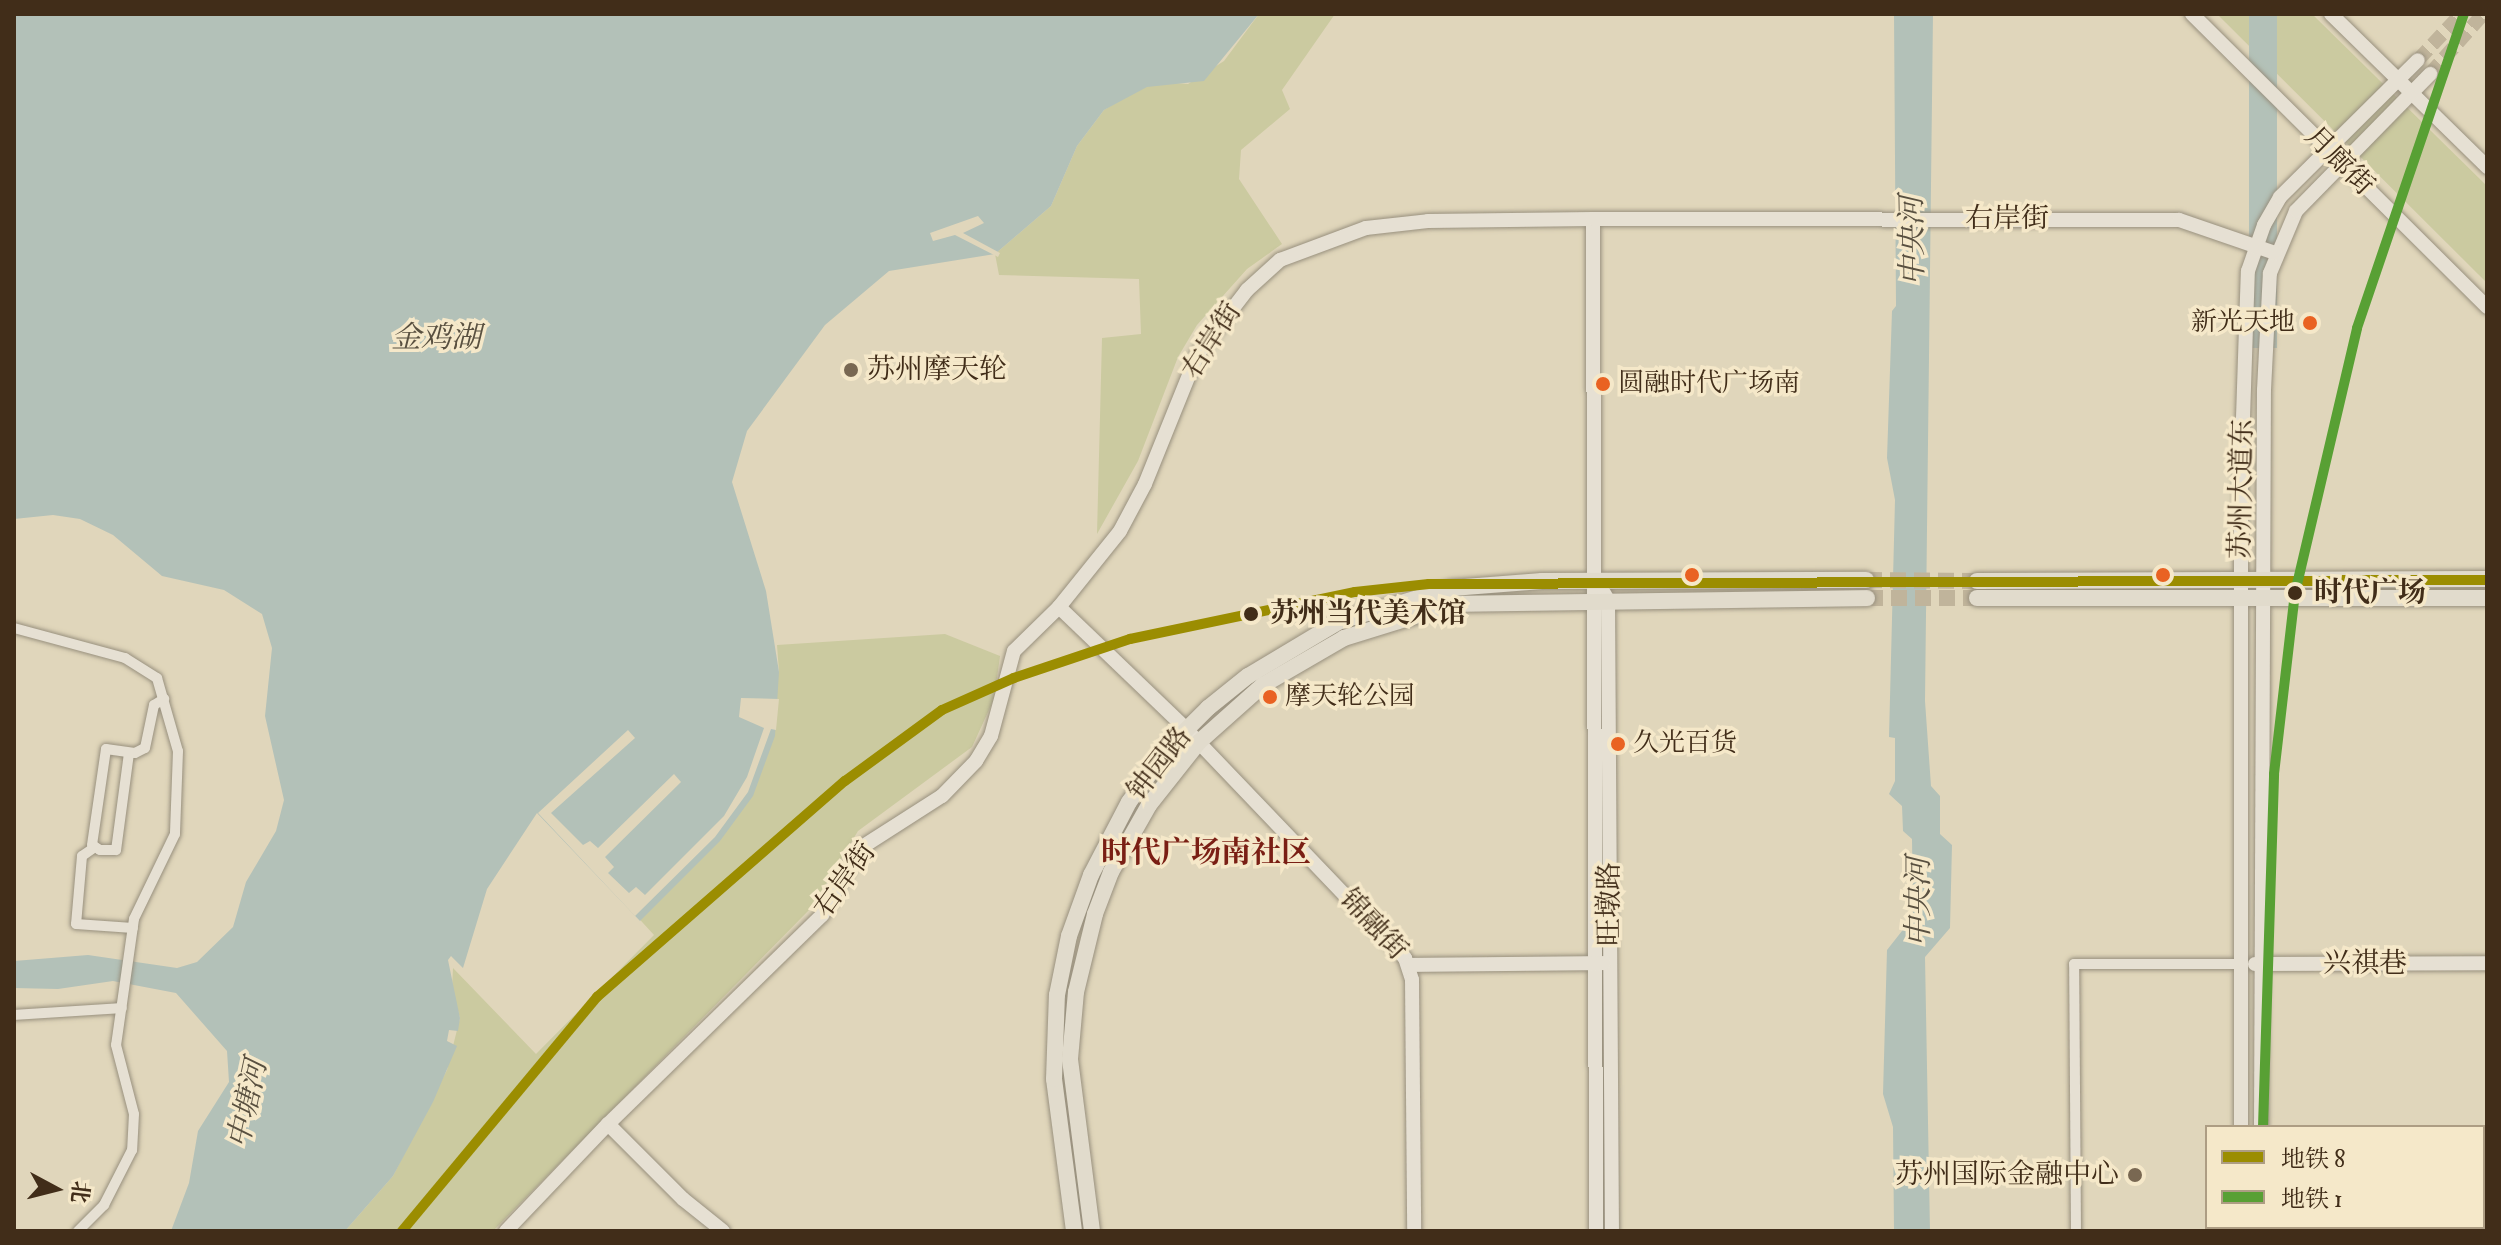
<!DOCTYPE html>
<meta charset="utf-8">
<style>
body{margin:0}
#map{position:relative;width:2501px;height:1245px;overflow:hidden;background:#e0d6bb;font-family:"IM FELL Double Pica","Noto Serif SC",serif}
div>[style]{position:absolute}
.green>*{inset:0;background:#cbcaa0}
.water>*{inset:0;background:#b3c1b8;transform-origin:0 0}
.pier>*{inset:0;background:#e0d6bb}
.secondary-tunnel>*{height:14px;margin-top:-7px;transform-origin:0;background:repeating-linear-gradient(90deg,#c0b49b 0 14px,transparent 0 21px)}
.primary-tunnel>*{height:16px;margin-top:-8px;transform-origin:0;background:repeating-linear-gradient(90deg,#c0b49b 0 16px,transparent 0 24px)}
.roads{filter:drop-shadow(0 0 2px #98907e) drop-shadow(0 0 2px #98907e)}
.street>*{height:10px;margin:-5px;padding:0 5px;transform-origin:5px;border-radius:5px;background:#e6e0d3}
.secondary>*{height:14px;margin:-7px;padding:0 7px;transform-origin:7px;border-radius:7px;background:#e6e0d3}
.primary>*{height:16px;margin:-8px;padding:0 8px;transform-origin:8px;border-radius:8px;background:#e1dbcc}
.metro-1>*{height:10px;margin:-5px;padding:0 5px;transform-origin:5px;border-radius:5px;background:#9b8d01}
.metro-2>*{height:10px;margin:-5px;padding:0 5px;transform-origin:5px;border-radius:5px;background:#58a034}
.dots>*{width:22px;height:22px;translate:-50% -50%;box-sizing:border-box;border:4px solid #f5e8c9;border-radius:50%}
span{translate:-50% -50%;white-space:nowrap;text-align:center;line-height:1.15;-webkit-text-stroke:7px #f5e8c9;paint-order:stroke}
.bus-label{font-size:26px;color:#412d19}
.right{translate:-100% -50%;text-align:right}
.left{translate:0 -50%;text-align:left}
.street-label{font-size:28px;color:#412d19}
.poi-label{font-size:28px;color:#412d19}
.stop-label{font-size:28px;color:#412d19;font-weight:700}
.water-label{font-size:30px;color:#595040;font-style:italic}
.neighbourhood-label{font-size:30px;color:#7a1f14;font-weight:700}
.frame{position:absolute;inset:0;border:16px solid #412d19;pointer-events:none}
.legend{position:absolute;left:2205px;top:1125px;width:280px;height:104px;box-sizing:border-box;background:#f5e8c9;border:2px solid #ad9d83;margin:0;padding:10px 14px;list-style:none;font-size:24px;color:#412d19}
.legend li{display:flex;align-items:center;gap:16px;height:40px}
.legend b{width:40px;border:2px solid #ad9d83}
.north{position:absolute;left:16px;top:1149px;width:80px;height:80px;-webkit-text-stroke:6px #f5e8c9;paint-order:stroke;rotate:97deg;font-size:22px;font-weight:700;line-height:32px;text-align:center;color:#412d19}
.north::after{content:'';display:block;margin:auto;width:28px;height:36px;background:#412d19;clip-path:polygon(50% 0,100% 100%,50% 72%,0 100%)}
</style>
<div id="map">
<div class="green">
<i style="clip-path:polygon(1259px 14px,1335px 14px,1282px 90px,1290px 109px,1241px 150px,1239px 179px,1282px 244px,1247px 269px,1197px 325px,1178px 357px,1138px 461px,1097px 534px,1102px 338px,1141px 334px,1139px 279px,999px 275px,995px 254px,1051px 206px,1077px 146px,1104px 110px,1136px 90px,1162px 82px,1188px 84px,1224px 61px)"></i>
<i style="clip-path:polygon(2217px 14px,2312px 14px,2487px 186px,2487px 283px)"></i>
<i style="clip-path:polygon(945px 634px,1000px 656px,994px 699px,972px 747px,858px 831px,812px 907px,493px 1231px,345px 1231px,393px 1176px,447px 1070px,460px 1018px,452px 989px,453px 968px,536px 1054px,654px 935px,632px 911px,779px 672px,777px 645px)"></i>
</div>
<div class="water">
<i style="clip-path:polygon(14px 14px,1259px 14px,1204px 81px,1147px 87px,1104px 110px,1077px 146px,1051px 206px,995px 254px,889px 271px,825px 325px,747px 431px,732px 482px,766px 591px,779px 672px,775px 736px,753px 796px,720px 841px,640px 921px,537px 813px,487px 889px,463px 968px,451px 956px,448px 960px,460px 1018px,458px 1031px,449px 1030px,447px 1041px,457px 1046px,433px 1102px,393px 1176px,345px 1231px,171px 1231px,189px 1183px,198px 1131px,229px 1082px,227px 1051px,176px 993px,113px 981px,58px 989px,14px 988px,14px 961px,88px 955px,177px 968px,197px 962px,233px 927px,246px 882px,276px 831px,284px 800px,265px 716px,272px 648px,262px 614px,224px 590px,162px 576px,113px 535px,80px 519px,53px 515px,14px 519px)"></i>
<i style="clip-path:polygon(1894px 14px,1933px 14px,1925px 701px,1931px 786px,1940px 796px,1940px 834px,1952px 845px,1950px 928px,1925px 957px,1930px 1231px,1894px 1231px,1893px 1127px,1883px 1094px,1887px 950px,1913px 917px,1912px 839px,1903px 831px,1902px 806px,1889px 794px,1895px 781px,1895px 738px,1889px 737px,1895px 500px,1887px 458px,1892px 311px,1896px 306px)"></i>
<i style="left:2249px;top:14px;width:28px;height:334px"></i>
</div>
<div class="pier">
<i style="clip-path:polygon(978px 216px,984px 223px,963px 233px,1000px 253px,998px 257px,955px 235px,933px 241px,930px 233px)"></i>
<i style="clip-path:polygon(741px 698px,779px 699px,776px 730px,771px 729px,748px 792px,715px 837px,635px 916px,538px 813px,628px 730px,635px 738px,551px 813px,583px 845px,590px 841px,598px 848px,674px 774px,681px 782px,605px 857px,614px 867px,608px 873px,629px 893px,636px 887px,645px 895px,724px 816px,747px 777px,764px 728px,739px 717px)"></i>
</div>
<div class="secondary-tunnel">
<i style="left:2418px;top:60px;width:63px;rotate:-46.9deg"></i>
<i style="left:2430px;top:74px;width:80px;rotate:-48.5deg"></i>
</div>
<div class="primary-tunnel">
<i style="left:1866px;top:580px;width:111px;rotate:0.5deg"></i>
<i style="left:1867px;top:598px;width:110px"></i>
</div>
<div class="roads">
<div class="street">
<i style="left:14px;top:628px;width:115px;rotate:15.1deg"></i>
<i style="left:125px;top:658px;width:38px;rotate:32deg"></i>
<i style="left:157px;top:678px;width:76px;rotate:74deg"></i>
<i style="left:178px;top:751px;width:83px;rotate:92.1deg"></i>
<i style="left:175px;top:834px;width:94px;rotate:115.8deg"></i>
<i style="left:134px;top:919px;width:127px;rotate:98.1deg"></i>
<i style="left:116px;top:1045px;width:71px;rotate:75.4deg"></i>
<i style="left:134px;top:1114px;width:36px;rotate:93deg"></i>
<i style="left:132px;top:1150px;width:62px;rotate:117deg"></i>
<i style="left:104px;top:1205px;width:37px;rotate:135deg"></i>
<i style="left:129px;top:753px;width:98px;rotate:97.6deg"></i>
<i style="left:116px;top:850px;width:16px;rotate:180deg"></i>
<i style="left:100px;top:850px;width:9px;rotate:-148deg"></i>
<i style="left:92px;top:845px;width:97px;rotate:-81.7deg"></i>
<i style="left:106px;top:749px;width:29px;rotate:8deg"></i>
<i style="left:135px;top:753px;width:11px;rotate:-27deg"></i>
<i style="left:145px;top:748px;width:44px;rotate:-78.2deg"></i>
<i style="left:154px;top:705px;width:12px;rotate:-31deg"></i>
<i style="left:95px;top:847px;width:16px;rotate:145deg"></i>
<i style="left:82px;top:856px;width:68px;rotate:95deg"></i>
<i style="left:76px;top:924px;width:57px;rotate:4deg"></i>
<i style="left:14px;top:1015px;width:108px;rotate:-3.7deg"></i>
<i style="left:2076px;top:1231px;width:267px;rotate:-90.4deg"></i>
<i style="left:2074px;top:964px;width:168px"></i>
</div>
<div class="secondary">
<i style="left:2192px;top:14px;width:416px;rotate:44.8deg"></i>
<i style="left:2331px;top:14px;width:219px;rotate:44.4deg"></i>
<i style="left:1593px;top:219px;width:1012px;rotate:89.83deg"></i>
<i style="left:1604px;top:593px;width:8px;rotate:60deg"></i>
<i style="left:1608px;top:600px;width:631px;rotate:89.64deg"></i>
<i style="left:1059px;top:607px;width:176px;rotate:43.8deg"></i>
<i style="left:1186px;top:729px;width:317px;rotate:46.3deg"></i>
<i style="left:1405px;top:958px;width:23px;rotate:72deg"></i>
<i style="left:1412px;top:980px;width:251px;rotate:89.5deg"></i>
<i style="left:2255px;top:964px;width:232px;rotate:-0.2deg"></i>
<i style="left:1409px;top:965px;width:195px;rotate:-0.6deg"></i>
<i style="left:608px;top:1124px;width:106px;rotate:45deg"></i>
<i style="left:683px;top:1199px;width:51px;rotate:38.7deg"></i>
<i style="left:2241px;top:1127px;width:649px;rotate:-90deg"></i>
<i style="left:2241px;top:478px;width:207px;rotate:-88.1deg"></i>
<i style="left:2248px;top:271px;width:49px;rotate:-70.8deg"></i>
<i style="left:2264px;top:225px;width:32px;rotate:-60deg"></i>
<i style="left:2280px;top:197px;width:194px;rotate:-44.8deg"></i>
<i style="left:2261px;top:1127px;width:737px;rotate:-89.77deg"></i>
<i style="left:2264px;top:390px;width:117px;rotate:-87.1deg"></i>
<i style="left:2270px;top:273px;width:67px;rotate:-67.2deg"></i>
<i style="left:2296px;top:211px;width:192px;rotate:-45.6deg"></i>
<i style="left:506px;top:1231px;width:148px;rotate:-46.4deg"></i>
<i style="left:608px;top:1124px;width:299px;rotate:-44.3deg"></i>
<i style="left:822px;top:915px;width:76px;rotate:-60.7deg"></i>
<i style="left:859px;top:849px;width:98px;rotate:-32.6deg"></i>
<i style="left:942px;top:796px;width:49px;rotate:-45.8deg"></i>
<i style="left:976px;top:761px;width:29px;rotate:-59deg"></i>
<i style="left:991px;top:736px;width:88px;rotate:-74.9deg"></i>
<i style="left:1014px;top:651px;width:63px;rotate:-44.4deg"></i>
<i style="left:1059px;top:607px;width:97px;rotate:-51.2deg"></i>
<i style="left:1120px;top:531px;width:53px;rotate:-62deg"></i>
<i style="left:1145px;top:484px;width:139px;rotate:-68deg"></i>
<i style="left:1197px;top:355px;width:82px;rotate:-52.4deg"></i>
<i style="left:1247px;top:290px;width:45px;rotate:-42.3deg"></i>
<i style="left:1280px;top:260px;width:92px;rotate:-20.4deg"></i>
<i style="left:1366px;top:228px;width:62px;rotate:-6.4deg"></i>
<i style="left:1428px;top:221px;width:165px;rotate:-0.7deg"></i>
<i style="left:1593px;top:219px;width:586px;rotate:0.1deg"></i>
<i style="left:2179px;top:220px;width:102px;rotate:19deg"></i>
<i style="left:2241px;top:1231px;width:4px;rotate:-90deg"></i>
<i style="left:2260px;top:1231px;width:4px;rotate:-90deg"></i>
</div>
<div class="primary">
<i style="left:1977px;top:581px;width:510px;rotate:-0.22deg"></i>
<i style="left:1977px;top:598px;width:510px"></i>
<i style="left:1074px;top:1231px;width:153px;rotate:-97.5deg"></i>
<i style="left:1054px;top:1079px;width:84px;rotate:-88deg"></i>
<i style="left:1057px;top:995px;width:60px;rotate:-78.5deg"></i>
<i style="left:1069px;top:936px;width:65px;rotate:-70.2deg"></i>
<i style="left:1091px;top:875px;width:82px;rotate:-62.5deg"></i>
<i style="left:1129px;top:802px;width:69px;rotate:-53.8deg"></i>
<i style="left:1170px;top:746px;width:54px;rotate:-45deg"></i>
<i style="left:1208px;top:708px;width:51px;rotate:-38.7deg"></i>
<i style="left:1248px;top:676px;width:107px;rotate:-30.9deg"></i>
<i style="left:1340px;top:621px;width:117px;rotate:-16.4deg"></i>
<i style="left:1452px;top:588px;width:90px;rotate:-4.4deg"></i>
<i style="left:1542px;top:581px;width:324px;rotate:-0.2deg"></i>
<i style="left:1092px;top:1231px;width:173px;rotate:-97.3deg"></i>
<i style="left:1070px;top:1059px;width:67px;rotate:-84.9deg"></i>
<i style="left:1076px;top:992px;width:80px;rotate:-76.3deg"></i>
<i style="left:1095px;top:914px;width:45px;rotate:-69.1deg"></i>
<i style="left:1111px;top:872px;width:77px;rotate:-60.4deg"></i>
<i style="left:1149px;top:805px;width:80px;rotate:-51.6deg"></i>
<i style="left:1199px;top:742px;width:86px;rotate:-41.7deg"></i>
<i style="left:1263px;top:685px;width:94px;rotate:-30.1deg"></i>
<i style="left:1344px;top:638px;width:115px;rotate:-17.2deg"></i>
<i style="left:1454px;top:604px;width:413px;rotate:-0.8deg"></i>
</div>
</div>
<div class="metro-1">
<i style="left:402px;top:1231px;width:305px;rotate:-50.2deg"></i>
<i style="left:597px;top:997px;width:329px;rotate:-41.1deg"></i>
<i style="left:845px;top:781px;width:120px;rotate:-36.2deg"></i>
<i style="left:942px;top:710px;width:79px;rotate:-24deg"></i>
<i style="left:1014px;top:678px;width:122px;rotate:-18.6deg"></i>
<i style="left:1130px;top:639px;width:230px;rotate:-11.8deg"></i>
<i style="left:1355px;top:592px;width:74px;rotate:-6.2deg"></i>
<i style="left:1429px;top:584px;width:1058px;rotate:-0.22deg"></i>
</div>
<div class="metro-2">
<i style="left:2263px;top:1127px;width:353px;rotate:-88.2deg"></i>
<i style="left:2274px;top:774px;width:182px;rotate:-83.4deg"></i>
<i style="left:2295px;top:593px;width:272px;rotate:-76.8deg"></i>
<i style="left:2357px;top:328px;width:332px;rotate:-71.2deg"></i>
</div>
<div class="dots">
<i style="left:2310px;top:323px;background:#e96222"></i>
<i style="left:851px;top:370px;background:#796852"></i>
<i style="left:1603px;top:384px;background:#e96222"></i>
<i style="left:1692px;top:575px;background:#e96222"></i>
<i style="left:2163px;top:575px;background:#e96222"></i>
<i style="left:2295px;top:593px;background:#412d19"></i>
<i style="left:1251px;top:614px;background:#412d19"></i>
<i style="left:1270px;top:697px;background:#e96222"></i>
<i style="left:1618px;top:744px;background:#e96222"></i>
<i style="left:2135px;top:1175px;background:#796852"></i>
</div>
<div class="bus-label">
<span class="right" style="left:2295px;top:323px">新光天地</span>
<span class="left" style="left:1618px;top:384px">圆融时代广场南</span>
<span class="left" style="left:1285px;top:697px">摩天轮公园</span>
<span class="left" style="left:1633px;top:744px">久光百货</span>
</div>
<div class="street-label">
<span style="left:2339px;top:161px;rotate:45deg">月廊街</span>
<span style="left:2007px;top:219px">右岸街</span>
<span style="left:1212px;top:341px;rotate:-57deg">右岸街</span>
<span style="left:2242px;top:489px;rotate:-89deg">苏州大道东</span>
<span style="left:1160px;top:764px;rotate:-52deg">钟园路</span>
<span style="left:845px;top:880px;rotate:-54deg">右岸街</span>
<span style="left:1610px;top:904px;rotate:-90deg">旺墩路</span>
<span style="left:1373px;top:925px;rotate:47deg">锦融街</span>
<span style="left:2365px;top:964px">兴祺巷</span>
</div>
<div class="poi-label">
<span class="left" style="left:867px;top:370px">苏州摩天轮</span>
<span class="right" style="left:2119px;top:1175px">苏州国际金融中心</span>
</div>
<div class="stop-label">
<span class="left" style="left:2314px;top:593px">时代广场</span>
<span class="left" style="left:1270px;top:614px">苏州当代美术馆</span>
</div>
<div class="water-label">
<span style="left:1913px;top:241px;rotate:-91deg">中央河</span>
<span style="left:436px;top:338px">金鸡湖</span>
<span style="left:1919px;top:902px;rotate:-90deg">中央河</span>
<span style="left:248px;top:1104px;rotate:-78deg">中塘河</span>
</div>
<div class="neighbourhood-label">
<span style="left:1206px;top:853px">时代广场南社区</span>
</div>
<div class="frame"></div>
<ul class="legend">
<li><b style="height:10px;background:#9b8d01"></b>地铁 8</li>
<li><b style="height:10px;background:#58a034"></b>地铁 1</li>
</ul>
<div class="north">北</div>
</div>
